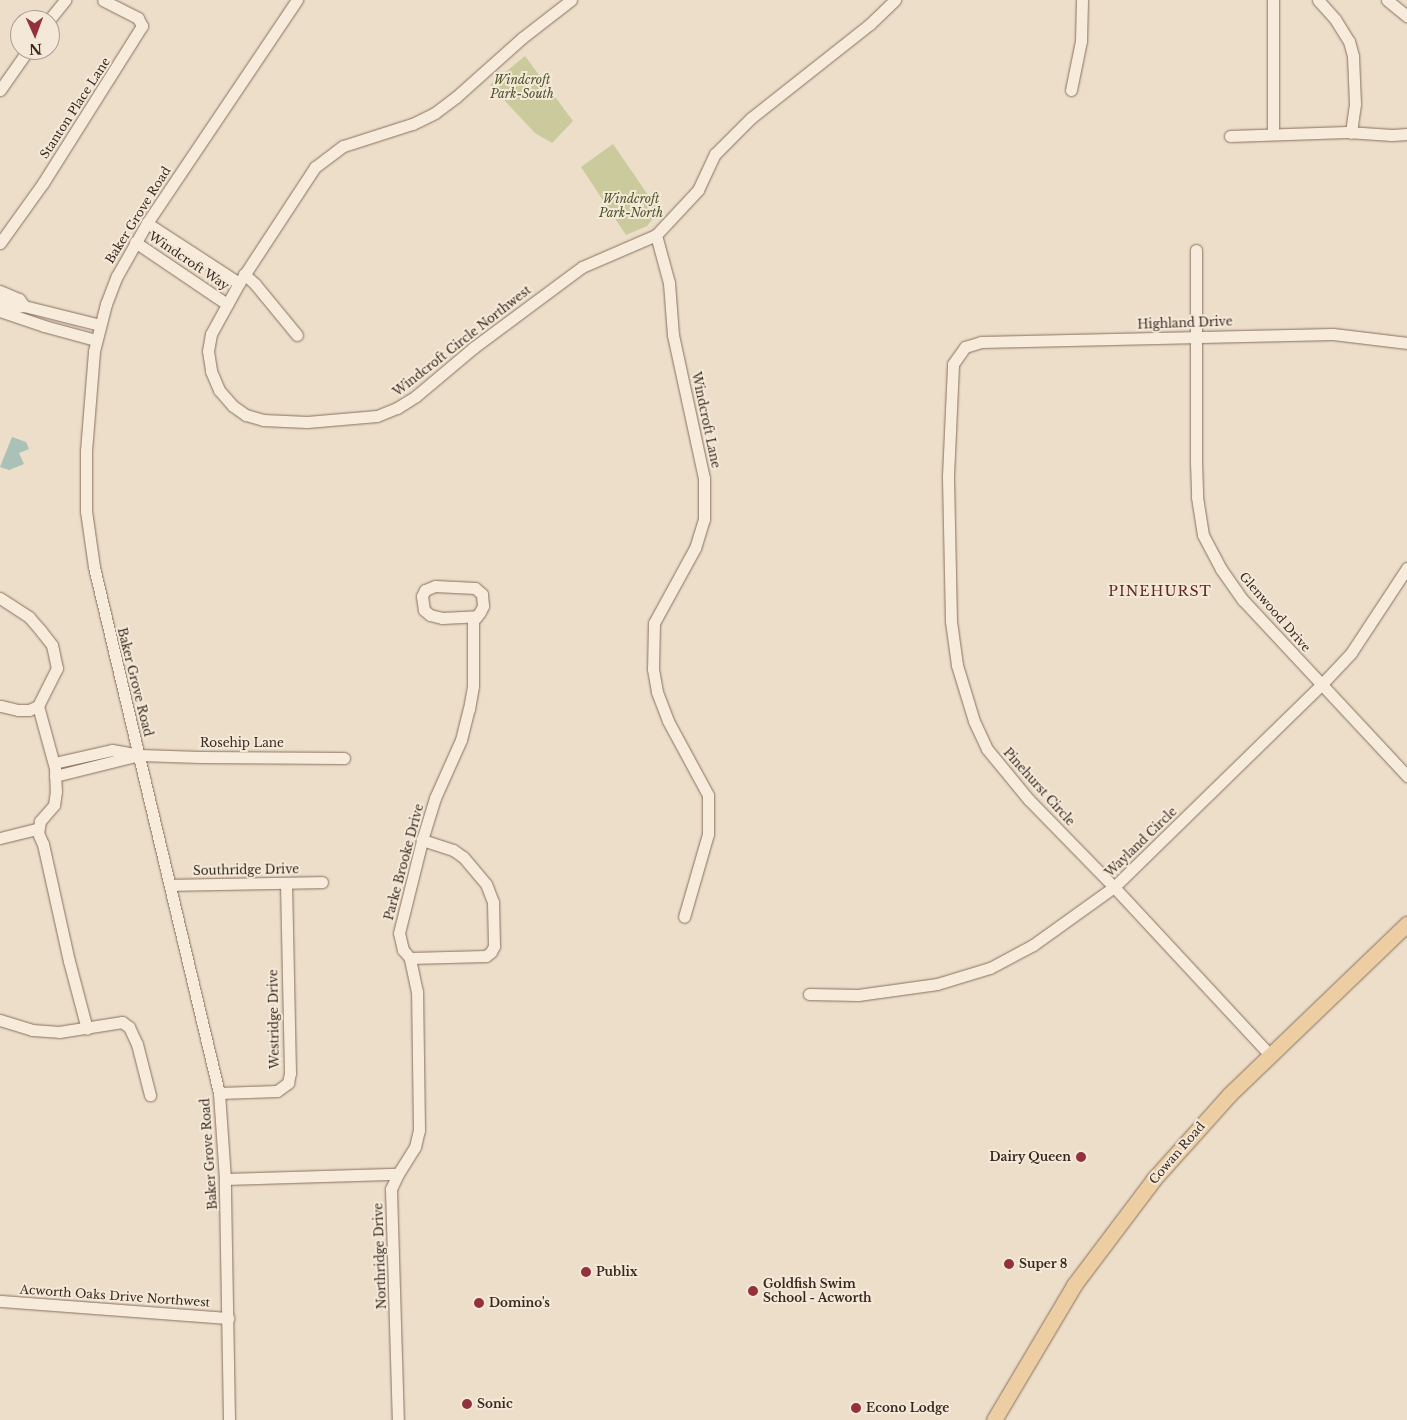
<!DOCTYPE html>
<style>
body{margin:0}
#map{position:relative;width:1407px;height:1420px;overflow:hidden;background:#ecdec9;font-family:"Libre Baskerville",serif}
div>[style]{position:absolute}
.green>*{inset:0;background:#caca9d}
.water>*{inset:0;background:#a9c1b7}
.roads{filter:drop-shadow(0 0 1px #88705e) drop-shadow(0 0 1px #88705e)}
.minor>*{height:11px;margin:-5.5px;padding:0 5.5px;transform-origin:5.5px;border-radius:5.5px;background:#f7ecdc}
.major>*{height:15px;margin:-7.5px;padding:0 7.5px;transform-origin:7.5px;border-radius:7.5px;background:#edcea3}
.dots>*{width:14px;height:14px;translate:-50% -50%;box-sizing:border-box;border:2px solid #f4e9d8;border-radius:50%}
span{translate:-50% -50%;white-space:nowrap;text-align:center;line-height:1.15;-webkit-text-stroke:4px #f4e9d8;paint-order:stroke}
.park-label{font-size:12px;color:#4e5429;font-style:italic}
.street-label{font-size:12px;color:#392a21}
.poi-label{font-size:12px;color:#392a21;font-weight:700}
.right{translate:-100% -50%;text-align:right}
.left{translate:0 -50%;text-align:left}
.neighbourhood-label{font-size:14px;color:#632a23;letter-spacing:1px}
.north{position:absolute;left:10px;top:10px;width:50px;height:50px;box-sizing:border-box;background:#f4e9d8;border:1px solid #a99d8f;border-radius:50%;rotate:178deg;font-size:14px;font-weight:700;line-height:20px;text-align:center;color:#392a21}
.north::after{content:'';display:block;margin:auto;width:18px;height:22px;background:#93323c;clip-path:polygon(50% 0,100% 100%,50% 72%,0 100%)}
</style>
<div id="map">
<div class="green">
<i style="clip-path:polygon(525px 56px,573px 121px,552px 143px,535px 133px,490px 85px)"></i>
<i style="clip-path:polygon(613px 144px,659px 211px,647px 226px,626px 235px,581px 167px)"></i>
</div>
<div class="water">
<i style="clip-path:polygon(12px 437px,26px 442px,29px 449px,19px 453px,24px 464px,9px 470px,0 467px)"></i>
</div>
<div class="roads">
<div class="minor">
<i style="left:571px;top:0;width:62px;rotate:142.2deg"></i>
<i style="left:522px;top:38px;width:89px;rotate:138.2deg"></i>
<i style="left:456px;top:97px;width:26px;rotate:143deg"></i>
<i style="left:435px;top:113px;width:25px;rotate:154deg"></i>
<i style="left:412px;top:124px;width:72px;rotate:162.3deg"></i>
<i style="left:343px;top:146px;width:35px;rotate:143deg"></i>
<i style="left:315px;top:167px;width:139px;rotate:123.2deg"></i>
<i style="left:239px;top:283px;width:58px;rotate:118.8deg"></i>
<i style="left:211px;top:334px;width:17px;rotate:100deg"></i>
<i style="left:208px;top:351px;width:20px;rotate:81deg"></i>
<i style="left:211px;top:371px;width:21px;rotate:67deg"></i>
<i style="left:219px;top:390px;width:21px;rotate:49deg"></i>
<i style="left:233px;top:406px;width:16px;rotate:35deg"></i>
<i style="left:246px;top:415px;width:18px;rotate:16deg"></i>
<i style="left:263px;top:420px;width:44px;rotate:2.6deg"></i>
<i style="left:307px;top:422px;width:70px;rotate:-4.9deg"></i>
<i style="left:377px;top:416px;width:22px;rotate:-22deg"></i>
<i style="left:397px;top:408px;width:22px;rotate:-32deg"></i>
<i style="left:416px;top:396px;width:75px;rotate:-40.1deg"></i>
<i style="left:473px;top:348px;width:136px;rotate:-36.6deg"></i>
<i style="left:582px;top:267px;width:81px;rotate:-23.4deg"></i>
<i style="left:656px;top:235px;width:62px;rotate:-47deg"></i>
<i style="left:698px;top:190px;width:40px;rotate:-65deg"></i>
<i style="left:715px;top:154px;width:51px;rotate:-45deg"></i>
<i style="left:751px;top:118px;width:152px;rotate:-38.3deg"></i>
<i style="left:870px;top:24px;width:35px;rotate:-44deg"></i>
<i style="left:1318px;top:0;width:25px;rotate:48deg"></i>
<i style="left:1335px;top:19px;width:26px;rotate:58deg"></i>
<i style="left:1349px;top:41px;width:16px;rotate:75deg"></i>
<i style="left:1353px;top:56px;width:48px;rotate:87.6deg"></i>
<i style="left:1355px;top:104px;width:29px;rotate:98deg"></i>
<i style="left:1387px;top:0;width:26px;rotate:39deg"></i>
<i style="left:49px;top:20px;width:26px;rotate:-51deg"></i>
<i style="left:0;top:90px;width:49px;rotate:-55deg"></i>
<i style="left:1071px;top:90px;width:50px;rotate:-78.5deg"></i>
<i style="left:1081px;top:41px;width:41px;rotate:-88.6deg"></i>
<i style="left:1273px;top:133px;width:133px;rotate:-90deg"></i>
<i style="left:1230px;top:136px;width:117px;rotate:-2deg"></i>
<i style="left:1347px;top:132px;width:45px;rotate:3.8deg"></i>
<i style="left:1392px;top:135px;width:15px;rotate:-4deg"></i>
<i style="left:147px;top:223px;width:110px;rotate:33.1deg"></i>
<i style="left:656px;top:235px;width:50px;rotate:74.8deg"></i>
<i style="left:669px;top:283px;width:52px;rotate:85.6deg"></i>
<i style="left:673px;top:335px;width:146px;rotate:77.8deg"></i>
<i style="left:704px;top:478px;width:41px;rotate:90deg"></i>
<i style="left:704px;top:519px;width:30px;rotate:107deg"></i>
<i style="left:695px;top:548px;width:85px;rotate:118.7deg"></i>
<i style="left:654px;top:623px;width:46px;rotate:91.2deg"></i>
<i style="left:653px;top:669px;width:23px;rotate:80deg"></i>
<i style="left:657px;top:692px;width:31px;rotate:69deg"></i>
<i style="left:668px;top:721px;width:84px;rotate:61.6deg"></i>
<i style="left:708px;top:795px;width:39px;rotate:90deg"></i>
<i style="left:708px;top:834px;width:86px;rotate:106.1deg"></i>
<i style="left:135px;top:242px;width:111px;rotate:34deg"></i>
<i style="left:0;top:243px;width:74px;rotate:-54.4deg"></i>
<i style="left:43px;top:183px;width:186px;rotate:-57.8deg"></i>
<i style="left:142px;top:26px;width:9px;rotate:-117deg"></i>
<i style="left:138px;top:18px;width:39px;rotate:-153deg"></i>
<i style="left:1196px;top:250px;width:212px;rotate:90deg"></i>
<i style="left:1196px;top:462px;width:35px;rotate:88deg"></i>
<i style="left:1197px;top:497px;width:38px;rotate:81deg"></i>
<i style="left:1203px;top:535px;width:38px;rotate:62deg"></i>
<i style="left:1221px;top:569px;width:38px;rotate:55deg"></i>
<i style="left:1243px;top:600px;width:241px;rotate:47deg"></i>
<i style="left:244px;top:274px;width:15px;rotate:42deg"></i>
<i style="left:255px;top:284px;width:66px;rotate:50.5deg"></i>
<i style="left:0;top:291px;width:21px;rotate:23deg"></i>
<i style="left:19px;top:299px;width:9px;rotate:54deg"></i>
<i style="left:24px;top:306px;width:78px;rotate:14deg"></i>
<i style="left:0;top:300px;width:16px;rotate:27deg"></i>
<i style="left:14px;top:307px;width:10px;rotate:-6deg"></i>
<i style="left:0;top:311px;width:46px;rotate:18.8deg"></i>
<i style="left:44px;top:326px;width:54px;rotate:15.1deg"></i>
<i style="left:0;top:598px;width:35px;rotate:33deg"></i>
<i style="left:29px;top:617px;width:18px;rotate:49deg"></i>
<i style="left:41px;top:631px;width:18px;rotate:52deg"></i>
<i style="left:52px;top:645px;width:24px;rotate:78deg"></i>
<i style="left:57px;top:668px;width:42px;rotate:116.6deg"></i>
<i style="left:38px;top:706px;width:10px;rotate:156deg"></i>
<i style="left:29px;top:710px;width:11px;rotate:180deg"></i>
<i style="left:18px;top:710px;width:18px;rotate:-167deg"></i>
<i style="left:38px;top:706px;width:64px;rotate:74.7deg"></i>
<i style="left:55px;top:768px;width:23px;rotate:88deg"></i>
<i style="left:56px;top:791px;width:14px;rotate:98deg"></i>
<i style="left:54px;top:805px;width:21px;rotate:131deg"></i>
<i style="left:40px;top:821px;width:12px;rotate:99deg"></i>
<i style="left:38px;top:833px;width:12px;rotate:66deg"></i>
<i style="left:43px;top:844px;width:120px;rotate:77.5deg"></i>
<i style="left:69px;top:961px;width:70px;rotate:75.2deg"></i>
<i style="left:54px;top:763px;width:59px;rotate:-12.6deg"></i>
<i style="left:112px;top:750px;width:27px;rotate:10deg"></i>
<i style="left:139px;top:755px;width:61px;rotate:1.9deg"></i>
<i style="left:200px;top:757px;width:144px;rotate:0.4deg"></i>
<i style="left:55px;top:776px;width:82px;rotate:-14deg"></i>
<i style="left:0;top:838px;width:38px;rotate:-14deg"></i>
<i style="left:170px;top:885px;width:152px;rotate:-1.1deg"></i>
<i style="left:410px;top:958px;width:76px;rotate:-1.5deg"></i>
<i style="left:486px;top:956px;width:6px;rotate:-39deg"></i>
<i style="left:491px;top:952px;width:7px;rotate:-63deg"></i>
<i style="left:494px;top:946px;width:44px;rotate:-91.3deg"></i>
<i style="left:493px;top:902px;width:19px;rotate:-111deg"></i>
<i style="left:486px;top:884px;width:35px;rotate:-130deg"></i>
<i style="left:463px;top:857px;width:12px;rotate:-145deg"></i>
<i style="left:453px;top:850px;width:33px;rotate:-162deg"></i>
<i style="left:809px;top:994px;width:49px;rotate:1.2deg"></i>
<i style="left:858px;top:995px;width:80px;rotate:-7.9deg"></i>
<i style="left:937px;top:984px;width:55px;rotate:-16.8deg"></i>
<i style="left:990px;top:968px;width:49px;rotate:-28.1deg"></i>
<i style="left:1033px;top:945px;width:100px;rotate:-35.6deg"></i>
<i style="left:1114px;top:887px;width:289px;rotate:-44.3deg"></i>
<i style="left:1321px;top:685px;width:44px;rotate:-46.8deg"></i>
<i style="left:1351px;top:653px;width:102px;rotate:-56.6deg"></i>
<i style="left:0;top:1020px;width:34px;rotate:17deg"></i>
<i style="left:32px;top:1030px;width:27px;rotate:4deg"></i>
<i style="left:59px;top:1032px;width:64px;rotate:-9deg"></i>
<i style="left:122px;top:1022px;width:9px;rotate:36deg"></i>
<i style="left:129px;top:1027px;width:19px;rotate:65deg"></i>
<i style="left:137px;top:1044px;width:53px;rotate:75.7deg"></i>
<i style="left:1271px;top:1056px;width:231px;rotate:-132.9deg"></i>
<i style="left:1114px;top:887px;width:122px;rotate:-134.3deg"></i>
<i style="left:1029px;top:800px;width:66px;rotate:-129.5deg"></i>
<i style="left:987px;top:749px;width:31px;rotate:-115deg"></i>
<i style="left:974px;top:721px;width:59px;rotate:-106.9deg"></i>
<i style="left:957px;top:665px;width:44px;rotate:-97.8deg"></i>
<i style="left:951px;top:621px;width:145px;rotate:-91.2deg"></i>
<i style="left:948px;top:476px;width:112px;rotate:-87.4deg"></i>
<i style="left:953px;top:364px;width:21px;rotate:-55deg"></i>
<i style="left:965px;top:347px;width:17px;rotate:-17deg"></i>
<i style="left:981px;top:342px;width:352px;rotate:-1.3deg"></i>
<i style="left:1333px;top:334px;width:75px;rotate:6.9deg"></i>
<i style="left:219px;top:1093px;width:58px;rotate:-2deg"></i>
<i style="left:277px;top:1091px;width:14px;rotate:-36deg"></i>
<i style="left:288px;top:1083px;width:10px;rotate:-79deg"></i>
<i style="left:290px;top:1073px;width:190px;rotate:-91.2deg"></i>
<i style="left:398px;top:1174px;width:32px;rotate:-58deg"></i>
<i style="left:415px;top:1147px;width:17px;rotate:-77deg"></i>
<i style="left:419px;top:1130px;width:138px;rotate:-90.8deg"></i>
<i style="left:417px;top:992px;width:35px;rotate:-102deg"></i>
<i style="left:410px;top:958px;width:11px;rotate:-131deg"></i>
<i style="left:403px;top:950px;width:17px;rotate:-103deg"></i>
<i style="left:399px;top:933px;width:99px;rotate:-76deg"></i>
<i style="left:423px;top:837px;width:41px;rotate:-72.9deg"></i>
<i style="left:435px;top:798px;width:64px;rotate:-65.9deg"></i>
<i style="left:461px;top:740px;width:32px;rotate:-76deg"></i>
<i style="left:469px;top:709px;width:23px;rotate:-80deg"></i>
<i style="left:473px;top:686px;width:65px;rotate:-90deg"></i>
<i style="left:473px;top:621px;width:11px;rotate:-52deg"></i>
<i style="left:480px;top:612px;width:7px;rotate:-63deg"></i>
<i style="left:483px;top:606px;width:12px;rotate:-95deg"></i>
<i style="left:482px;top:594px;width:9px;rotate:-139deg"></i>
<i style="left:475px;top:588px;width:40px;rotate:-177.1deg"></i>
<i style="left:435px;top:586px;width:11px;rotate:158deg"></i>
<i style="left:425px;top:590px;width:7px;rotate:117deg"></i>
<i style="left:422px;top:596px;width:14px;rotate:82deg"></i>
<i style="left:424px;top:610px;width:8px;rotate:40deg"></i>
<i style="left:430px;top:615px;width:12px;rotate:14deg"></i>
<i style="left:442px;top:618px;width:35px;rotate:-3deg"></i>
<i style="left:225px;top:1179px;width:173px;rotate:-1.7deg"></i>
<i style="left:398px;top:1174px;width:17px;rotate:115deg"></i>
<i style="left:391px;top:1189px;width:231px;rotate:88.3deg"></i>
<i style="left:0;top:1301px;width:229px;rotate:4.3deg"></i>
<i style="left:229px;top:1420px;width:241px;rotate:-91deg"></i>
<i style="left:225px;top:1179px;width:86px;rotate:-94deg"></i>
<i style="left:219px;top:1093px;width:541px;rotate:-103.37deg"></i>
<i style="left:94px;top:567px;width:57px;rotate:-98.1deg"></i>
<i style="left:86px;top:511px;width:60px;rotate:-90deg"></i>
<i style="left:86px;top:451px;width:100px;rotate:-85.4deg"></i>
<i style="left:94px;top:351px;width:49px;rotate:-75.7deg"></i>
<i style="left:106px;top:304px;width:30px;rotate:-69deg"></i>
<i style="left:117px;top:276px;width:61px;rotate:-60.5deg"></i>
<i style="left:147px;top:223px;width:269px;rotate:-56.1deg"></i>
</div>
<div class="major">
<i style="left:994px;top:1420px;width:157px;rotate:-59.3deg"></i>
<i style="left:1074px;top:1285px;width:131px;rotate:-53deg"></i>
<i style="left:1153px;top:1180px;width:114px;rotate:-48.2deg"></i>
<i style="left:1229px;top:1095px;width:247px;rotate:-43.9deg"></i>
</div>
</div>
<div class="dots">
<i style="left:1081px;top:1157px;background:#93323c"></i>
<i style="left:1009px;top:1264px;background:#93323c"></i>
<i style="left:586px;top:1272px;background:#93323c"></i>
<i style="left:753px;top:1291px;background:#93323c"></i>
<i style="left:479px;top:1303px;background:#93323c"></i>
<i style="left:467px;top:1404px;background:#93323c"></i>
<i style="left:856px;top:1408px;background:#93323c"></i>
</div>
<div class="park-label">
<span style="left:522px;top:87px">Windcroft<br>Park-South</span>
<span style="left:631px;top:206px">Windcroft<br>Park-North</span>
</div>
<div class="street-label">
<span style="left:75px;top:108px;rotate:-57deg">Stanton Place Lane</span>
<span style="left:138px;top:215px;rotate:-58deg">Baker Grove Road</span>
<span style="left:189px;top:261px;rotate:34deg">Windcroft Way</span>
<span style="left:1185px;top:323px;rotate:-2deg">Highland Drive</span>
<span style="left:462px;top:341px;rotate:-38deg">Windcroft Circle Northwest</span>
<span style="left:706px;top:420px;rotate:78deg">Windcroft Lane</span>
<span style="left:1275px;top:612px;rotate:49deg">Glenwood Drive</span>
<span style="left:135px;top:682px;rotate:76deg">Baker Grove Road</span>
<span style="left:242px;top:743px">Rosehip Lane</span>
<span style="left:1039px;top:787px;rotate:48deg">Pinehurst Circle</span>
<span style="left:1141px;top:842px;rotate:-44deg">Wayland Circle</span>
<span style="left:404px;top:862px;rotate:-75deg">Parke Brooke Drive</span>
<span style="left:246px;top:870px;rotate:-1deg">Southridge Drive</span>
<span style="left:274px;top:1019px;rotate:-91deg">Westridge Drive</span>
<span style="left:1177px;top:1153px;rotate:-49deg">Cowan Road</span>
<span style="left:209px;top:1154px;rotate:-94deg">Baker Grove Road</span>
<span style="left:380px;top:1256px;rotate:-92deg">Northridge Drive</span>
<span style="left:115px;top:1296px;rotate:4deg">Acworth Oaks Drive Northwest</span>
</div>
<div class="poi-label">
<span class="right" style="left:1071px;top:1157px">Dairy Queen</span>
<span class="left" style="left:1019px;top:1264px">Super 8</span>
<span class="left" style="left:596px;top:1272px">Publix</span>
<span class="left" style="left:763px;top:1291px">Goldfish Swim<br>School - Acworth</span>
<span class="left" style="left:489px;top:1303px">Domino's</span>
<span class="left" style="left:477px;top:1404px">Sonic</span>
<span class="left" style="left:866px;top:1408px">Econo Lodge</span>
</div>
<div class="neighbourhood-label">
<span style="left:1160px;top:591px">PINEHURST</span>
</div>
<div class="north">N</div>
</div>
